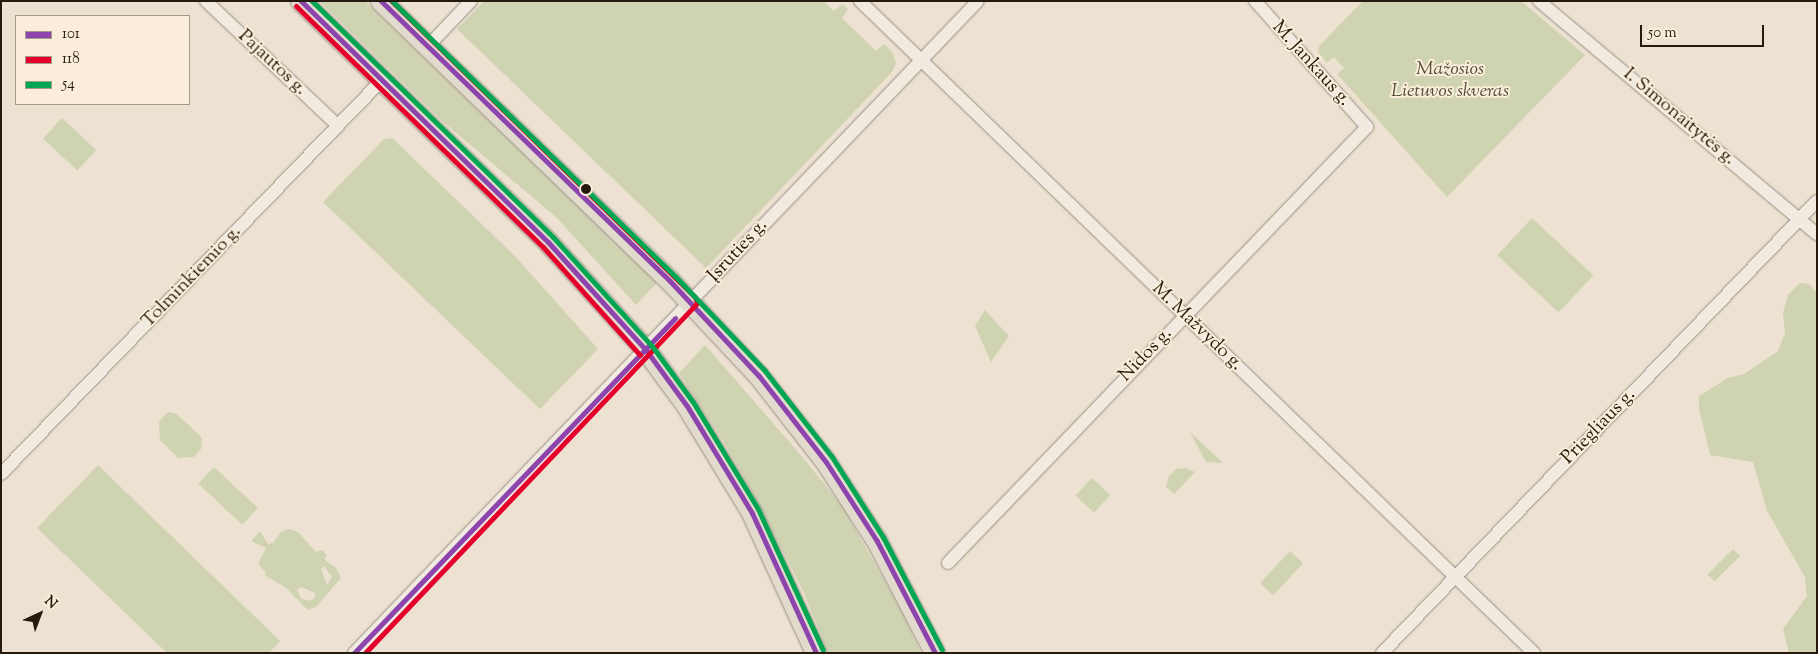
<!DOCTYPE html>
<meta charset="utf-8">
<style>
body{margin:0}
#map{position:relative;width:1818px;height:654px;overflow:hidden;background:#ede2d1;font-family:"Sorts Mill Goudy",serif}
div>[style]{position:absolute}
.green>*{inset:0;background:#d0d3b2;transform-origin:0 0}
.roads{filter:drop-shadow(0 0 1px #978f84) drop-shadow(0 0 1px #978f84)}
.street>*{height:12px;margin:-6px;padding:0 6px;transform-origin:6px;border-radius:6px;background:#f0eae1}
.primary>*{height:20px;margin:-10px;padding:0 10px;transform-origin:10px;border-radius:10px;background:#e2dacc}
.bus-1>*{height:5px;margin:-2.5px;padding:0 2.5px;transform-origin:2.5px;border-radius:2.5px;background:#8e44ad}
.bus-2>*{height:5px;margin:-2.5px;padding:0 2.5px;transform-origin:2.5px;border-radius:2.5px;background:#e4002b}
.bus-3>*{height:5px;margin:-2.5px;padding:0 2.5px;transform-origin:2.5px;border-radius:2.5px;background:#00a651}
.dots>*{width:14px;height:14px;translate:-50% -50%;box-sizing:border-box;border:2px solid #faeeda;border-radius:50%}
span{translate:-50% -50%;white-space:nowrap;text-align:center;line-height:1.15;-webkit-text-stroke:4px #faeeda;paint-order:stroke}
.street-label{font-size:19px;color:#26190d}
.park-label{font-size:19px;color:#524d37;font-style:italic}
.frame{position:absolute;inset:0;border:2px solid #26190d;pointer-events:none}
.legend{position:absolute;left:15px;top:15px;width:175px;height:90px;box-sizing:border-box;background:#faeeda;border:1px solid #a59988;margin:0;padding:6px 9px;list-style:none;font-size:15px;color:#26190d}
.legend li{display:flex;align-items:center;gap:10px;height:25px}
.legend b{width:25px;border:1px solid #a59988}
.north{position:absolute;left:15px;top:589px;width:50px;height:50px;-webkit-text-stroke:4px #faeeda;paint-order:stroke;rotate:43deg;font-size:14px;font-weight:700;line-height:20px;text-align:center;color:#26190d}
.north::after{content:'';display:block;margin:auto;width:18px;height:22px;background:#26190d;clip-path:polygon(50% 0,100% 100%,50% 72%,0 100%)}
.scale{position:absolute;left:1640px;top:25px;width:124px;height:22px;box-sizing:border-box;border:2px solid #26190d;border-top:0;padding-left:6px;font-size:15px;line-height:18px;white-space:nowrap;color:#26190d;-webkit-text-stroke:4px #faeeda;paint-order:stroke}
</style>
<div id="map">
<div class="green">
<i style="clip-path:polygon(319px 1px,365px 1px,657px 283px,636px 305px,556px 217px,442px 121px)"></i>
<i style="clip-path:polygon(484px 1px,824px 1px,834px 11px,842px 4px,848px 9px,842px 18px,876px 51px,884px 44px,892px 52px,896px 63px,892px 72px,706px 268px,457px 29px)"></i>
<i style="clip-path:polygon(1363px 1px,1521px 1px,1585px 55px,1447px 197px,1337px 74px,1344px 68px,1334px 57px,1327px 63px,1318px 52px,1319px 46px)"></i>
<i style="left:62px;top:118px;width:47px;height:28px;rotate:43deg"></i>
<i style="clip-path:polygon(392px 138px,515px 256px,598px 349px,540px 409px,323px 202px,384px 139px)"></i>
<i style="left:1532px;top:218px;width:84px;height:51px;rotate:43deg"></i>
<i style="clip-path:polygon(1800px 283px,1809px 284px,1817px 293px,1817px 653px,1789px 653px,1783px 629px,1807px 596px,1805px 577px,1767px 511px,1753px 462px,1710px 455px,1699px 409px,1699px 396px,1728px 378px,1744px 374px,1778px 351px,1785px 333px,1783px 313px,1788px 295px)"></i>
<i style="clip-path:polygon(985px 310px,1009px 336px,991px 362px,975px 326px)"></i>
<i style="clip-path:polygon(705px 345px,805px 460px,844px 509px,901px 610px,921px 653px,828px 653px,804px 593px,759px 504px,722px 439px,679px 373px)"></i>
<i style="clip-path:polygon(168px 412px,177px 414px,202px 438px,201px 449px,194px 457px,178px 458px,160px 440px,159px 422px)"></i>
<i style="clip-path:polygon(1190px 432px,1223px 463px,1206px 462px)"></i>
<i style="clip-path:polygon(98px 465px,280px 641px,269px 653px,167px 653px,37px 528px)"></i>
<i style="left:214px;top:467px;width:60px;height:23px;rotate:43deg"></i>
<i style="clip-path:polygon(1186px 468px,1195px 472px,1174px 494px,1166px 487px,1169px 476px,1176px 469px)"></i>
<i style="left:1092px;top:478px;width:25px;height:24px;rotate:43deg"></i>
<i style="clip-path:polygon(evenodd,289px 529px,298px 532px,316px 552px,322px 550px,327px 555px,324px 559px,336px 568px,341px 578px,316px 607px,308px 610px,285px 587px,264px 575px,266px 573px,258px 564px,266px 548px,251px 541px,260px 531px,268px 544px,273px 543px,281px 532px,289px 529px,324px 566px,332px 577px,327px 585px,321px 569px,324px 566px,289px 529px,301px 587px,315px 593px,315px 598px,309px 601px,301px 598px,297px 590px,301px 587px)"></i>
<i style="left:1733px;top:549px;width:10px;height:36px;rotate:45deg"></i>
<i style="left:1290px;top:551px;width:18px;height:44px;rotate:43deg"></i>
</div>
<div class="roads">
<div class="street">
<i style="left:206px;top:1px;width:182px;rotate:43.4deg"></i>
<i style="left:860px;top:1px;width:938px;rotate:44.05deg"></i>
<i style="left:1539px;top:1px;width:363px;rotate:40deg"></i>
<i style="left:428px;top:46px;width:62px;rotate:-46.3deg"></i>
<i style="left:1px;top:474px;width:548px;rotate:-45.96deg"></i>
<i style="left:948px;top:563px;width:605px;rotate:-46.14deg"></i>
<i style="left:1367px;top:127px;width:169px;rotate:-131.6deg"></i>
<i style="left:354px;top:653px;width:902px;rotate:-46.26deg"></i>
<i style="left:1382px;top:653px;width:627px;rotate:-46.1deg"></i>
</div>
<div class="primary">
<i style="left:301px;top:1px;width:345px;rotate:44.3deg"></i>
<i style="left:548px;top:242px;width:146px;rotate:47.8deg"></i>
<i style="left:646px;top:350px;width:69px;rotate:53.8deg"></i>
<i style="left:687px;top:406px;width:125px;rotate:58.7deg"></i>
<i style="left:752px;top:513px;width:154px;rotate:65.4deg"></i>
<i style="left:381px;top:1px;width:402px;rotate:44.1deg"></i>
<i style="left:670px;top:281px;width:130px;rotate:46.9deg"></i>
<i style="left:759px;top:376px;width:109px;rotate:52.1deg"></i>
<i style="left:826px;top:462px;width:94px;rotate:57.2deg"></i>
<i style="left:877px;top:541px;width:126px;rotate:62.6deg"></i>
</div>
</div>
<div class="bus-1">
<i style="left:301px;top:1px;width:345px;rotate:44.3deg"></i>
<i style="left:548px;top:242px;width:146px;rotate:47.8deg"></i>
<i style="left:646px;top:350px;width:69px;rotate:53.8deg"></i>
<i style="left:687px;top:406px;width:125px;rotate:58.7deg"></i>
<i style="left:752px;top:513px;width:154px;rotate:65.4deg"></i>
<i style="left:381px;top:1px;width:402px;rotate:44.1deg"></i>
<i style="left:670px;top:281px;width:130px;rotate:46.9deg"></i>
<i style="left:759px;top:376px;width:109px;rotate:52.1deg"></i>
<i style="left:826px;top:462px;width:94px;rotate:57.2deg"></i>
<i style="left:877px;top:541px;width:126px;rotate:62.6deg"></i>
<i style="left:354px;top:653px;width:464px;rotate:-46.2deg"></i>
</div>
<div class="bus-2">
<i style="left:296px;top:6px;width:345px;rotate:44.3deg"></i>
<i style="left:543px;top:247px;width:145px;rotate:48.1deg"></i>
<i style="left:365px;top:653px;width:482px;rotate:-46.5deg"></i>
<i style="left:697px;top:303px;width:6px;rotate:-108deg"></i>
<i style="left:695px;top:297px;width:424px;rotate:-135.7deg"></i>
</div>
<div class="bus-3">
<i style="left:312px;top:1px;width:337px;rotate:44.4deg"></i>
<i style="left:553px;top:237px;width:147px;rotate:47.8deg"></i>
<i style="left:652px;top:346px;width:69px;rotate:53.8deg"></i>
<i style="left:693px;top:402px;width:125px;rotate:58.7deg"></i>
<i style="left:758px;top:509px;width:155px;rotate:65.3deg"></i>
<i style="left:392px;top:1px;width:395px;rotate:44.2deg"></i>
<i style="left:675px;top:276px;width:131px;rotate:46.5deg"></i>
<i style="left:765px;top:371px;width:109px;rotate:52.1deg"></i>
<i style="left:832px;top:457px;width:95px;rotate:57.5deg"></i>
<i style="left:883px;top:537px;width:127px;rotate:62.4deg"></i>
</div>
<div class="dots">
<i style="left:586px;top:189px;background:#26190d"></i>
</div>
<div class="street-label">
<span style="left:272px;top:63px;rotate:43deg">Pajautos g.</span>
<span style="left:1311px;top:64px;rotate:48deg">M. Jankaus g.</span>
<span style="left:1679px;top:117px;rotate:40deg">I. Simonaitytės g.</span>
<span style="left:738px;top:251px;rotate:-47deg">Įsruties g.</span>
<span style="left:192px;top:277px;rotate:-46deg">Tolminkiemio g.</span>
<span style="left:1197px;top:327px;rotate:44deg">M. Mažvydo g.</span>
<span style="left:1146px;top:355px;rotate:-46deg">Nidos g.</span>
<span style="left:1599px;top:427px;rotate:-46deg">Priegliaus g.</span>
</div>
<div class="park-label">
<span style="left:1450px;top:81px">Mažosios<br>Lietuvos skveras</span>
</div>
<div class="frame"></div>
<ul class="legend">
<li><b style="height:6px;background:#8e44ad"></b>101</li>
<li><b style="height:6px;background:#e4002b"></b>118</li>
<li><b style="height:6px;background:#00a651"></b>54</li>
</ul>
<div class="north">N</div>
<div class="scale">50 m</div>
</div>
